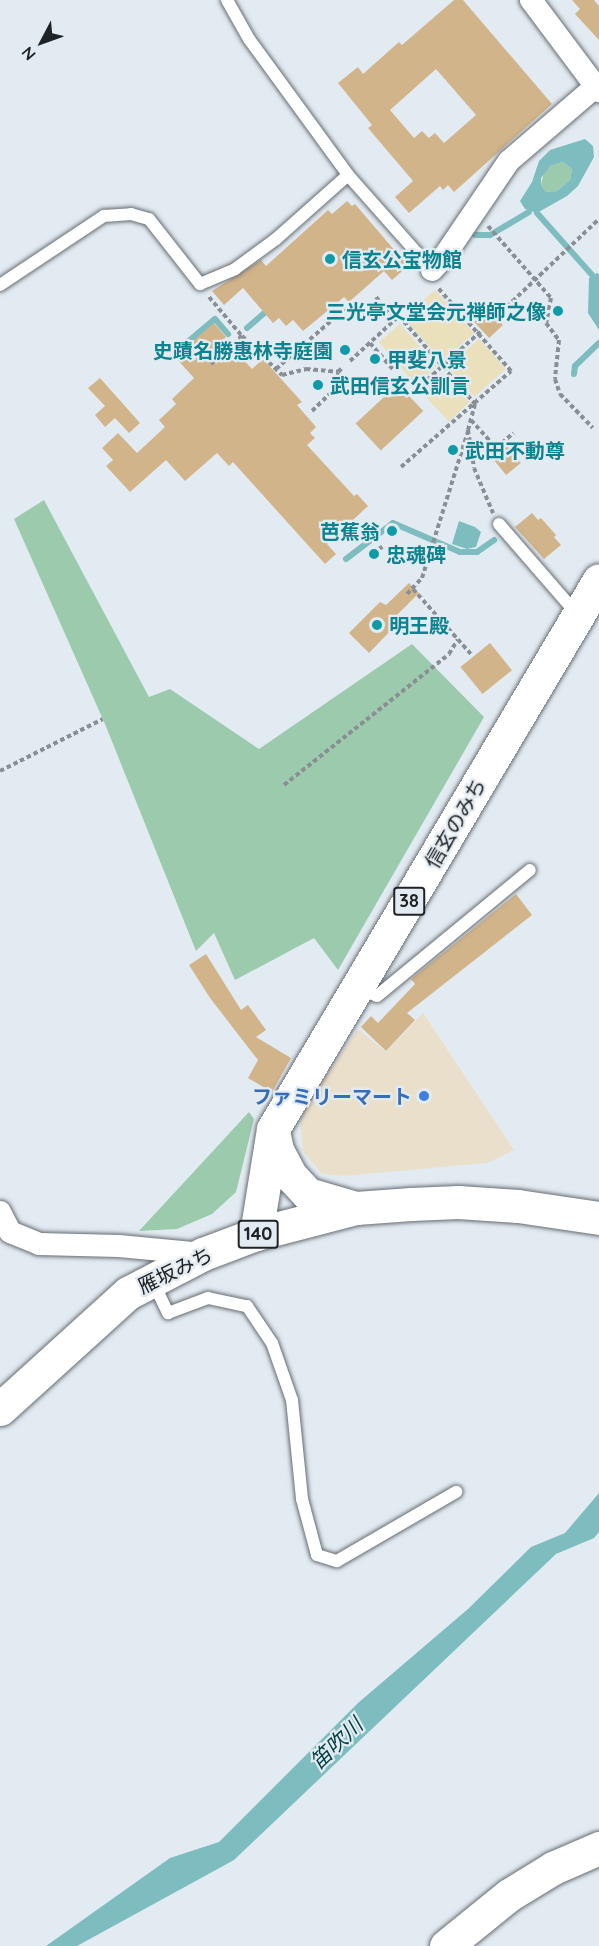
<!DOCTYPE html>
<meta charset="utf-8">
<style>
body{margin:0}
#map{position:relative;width:599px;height:1946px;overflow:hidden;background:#e3ebf2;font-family:Quicksand,"Noto Sans JP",sans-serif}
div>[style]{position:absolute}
.commercial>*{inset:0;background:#e9dfca}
.green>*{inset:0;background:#9ccaad}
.sand>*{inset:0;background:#eae0bb;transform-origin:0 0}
.water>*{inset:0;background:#7dbdbf}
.stream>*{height:6px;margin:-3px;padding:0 3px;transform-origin:3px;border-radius:3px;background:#7dbdbf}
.building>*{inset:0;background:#d2b48b;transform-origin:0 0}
.path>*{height:4px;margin-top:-2px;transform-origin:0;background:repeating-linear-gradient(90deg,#898f94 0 4.5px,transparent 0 7.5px)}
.roads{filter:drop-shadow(0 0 2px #666d73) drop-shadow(0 0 2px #666d73)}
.lane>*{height:12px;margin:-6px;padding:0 6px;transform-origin:6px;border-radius:6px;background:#fff}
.street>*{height:22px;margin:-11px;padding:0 11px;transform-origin:11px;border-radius:11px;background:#fff}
.secondary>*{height:33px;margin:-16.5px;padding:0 16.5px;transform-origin:16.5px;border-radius:16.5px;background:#fff}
.primary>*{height:33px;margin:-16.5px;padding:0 16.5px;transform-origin:16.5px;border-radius:16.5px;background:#fff}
.highway>*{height:33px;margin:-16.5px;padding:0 16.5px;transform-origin:16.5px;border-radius:16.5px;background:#fff}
.dots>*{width:16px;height:16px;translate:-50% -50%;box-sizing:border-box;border:3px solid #e3ebf2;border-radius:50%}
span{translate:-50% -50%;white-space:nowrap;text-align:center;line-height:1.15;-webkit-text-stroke:4.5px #e3ebf2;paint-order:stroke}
.shield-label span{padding:2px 4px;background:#e3ebf2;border:2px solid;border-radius:4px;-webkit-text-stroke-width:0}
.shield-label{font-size:18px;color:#202326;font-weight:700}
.culture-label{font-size:20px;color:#0d838f;font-weight:700}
.left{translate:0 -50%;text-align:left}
.right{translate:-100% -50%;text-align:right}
.street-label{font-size:20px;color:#202326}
.shop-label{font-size:20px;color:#366cbe;font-weight:700}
.water-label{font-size:21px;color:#003e41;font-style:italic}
.north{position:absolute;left:12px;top:12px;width:60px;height:60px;-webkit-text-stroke:4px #e3ebf2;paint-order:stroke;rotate:229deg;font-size:16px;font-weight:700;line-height:24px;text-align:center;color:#202326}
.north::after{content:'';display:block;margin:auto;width:21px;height:27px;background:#202326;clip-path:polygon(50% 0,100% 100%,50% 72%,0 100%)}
</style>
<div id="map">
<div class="commercial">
<i style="clip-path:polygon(423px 1013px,514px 1150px,487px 1163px,344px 1176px,322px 1174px,303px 1151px,300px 1122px,307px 1105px,358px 1029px,386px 1052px)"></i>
</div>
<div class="green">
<i style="clip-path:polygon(563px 162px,572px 169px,570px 180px,557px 191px,546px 192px,541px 185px,544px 171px,550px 166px)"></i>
<i style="clip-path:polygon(44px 500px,149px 697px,170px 689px,259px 749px,412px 644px,484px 717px,338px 970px,314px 938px,235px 980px,214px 933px,196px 951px,105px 724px,14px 519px)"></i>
<i style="clip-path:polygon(249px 1112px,254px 1119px,236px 1192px,212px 1214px,177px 1229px,139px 1231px)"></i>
</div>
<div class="sand">
<i style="left:435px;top:290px;width:58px;height:42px;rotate:48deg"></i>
<i style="left:400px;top:324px;width:56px;height:28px;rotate:49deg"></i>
<i style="left:479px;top:339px;width:40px;height:42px;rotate:48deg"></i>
<i style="left:442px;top:373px;width:40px;height:28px;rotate:47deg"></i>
</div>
<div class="water">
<i style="clip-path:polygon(evenodd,585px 139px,593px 146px,594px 157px,578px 186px,567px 196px,537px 213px,525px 209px,520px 201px,532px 182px,539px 161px,550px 150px,585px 139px,563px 162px,572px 169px,570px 180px,557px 191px,546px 192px,541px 185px,541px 178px,550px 166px,563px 162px)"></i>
<i style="clip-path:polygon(597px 273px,599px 274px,599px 330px,588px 313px,589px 278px)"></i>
<i style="clip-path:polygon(459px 521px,475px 527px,481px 532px,476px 547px,467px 549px,452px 544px)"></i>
<i style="clip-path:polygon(599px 1493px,599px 1532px,594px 1538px,556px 1554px,234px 1860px,77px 1946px,46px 1946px,170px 1858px,219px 1842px,358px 1703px,468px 1609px,531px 1547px,565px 1533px)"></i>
</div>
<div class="stream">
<i style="left:537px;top:213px;width:83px;rotate:48.4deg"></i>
<i style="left:475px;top:235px;width:15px"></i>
<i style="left:490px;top:235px;width:45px;rotate:-30.5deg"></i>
<i style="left:247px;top:328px;width:29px;rotate:-41deg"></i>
<i style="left:178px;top:350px;width:48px;rotate:-40deg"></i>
<i style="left:215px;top:319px;width:20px;rotate:49deg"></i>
<i style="left:574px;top:374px;width:8px;rotate:-83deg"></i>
<i style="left:575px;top:366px;width:33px;rotate:-44deg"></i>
<i style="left:346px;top:559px;width:59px;rotate:-37.5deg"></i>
<i style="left:393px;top:523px;width:73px;rotate:23.4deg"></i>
<i style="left:460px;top:552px;width:17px"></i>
<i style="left:477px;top:552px;width:21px;rotate:-35deg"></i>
</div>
<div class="building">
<i style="clip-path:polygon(evenodd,454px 0,463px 0,552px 104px,454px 192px,448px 185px,443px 190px,440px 186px,409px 213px,395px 197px,413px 181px,368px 128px,372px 125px,338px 83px,358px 67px,363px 74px,399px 42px,402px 45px,454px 0,436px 69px,476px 115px,444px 143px,435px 133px,429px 138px,422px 131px,414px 138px,390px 110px,436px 69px)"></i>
<i style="clip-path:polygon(572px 0,594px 0,599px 6px,599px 40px,575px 14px,580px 9px)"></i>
<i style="clip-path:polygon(347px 201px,352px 206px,355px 204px,408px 266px,392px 280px,384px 271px,349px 302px,344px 297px,303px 331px,293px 320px,286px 326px,279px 318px,273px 323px,243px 288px,224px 305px,212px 291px,261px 260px,266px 266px,328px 210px,332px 214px)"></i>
<i style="left:488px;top:309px;width:22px;height:19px;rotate:47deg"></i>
<i style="clip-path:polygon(214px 323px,226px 337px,224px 339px,252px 369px,263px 359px,302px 402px,297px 405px,316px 427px,310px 433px,315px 438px,307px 445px,354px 496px,357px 494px,368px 506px,327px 544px,336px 554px,325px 564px,233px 462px,229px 466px,217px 453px,185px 481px,166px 460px,130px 492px,106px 466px,113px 460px,102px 448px,118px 433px,137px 453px,165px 427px,159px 420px,176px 404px,172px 399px,194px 378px,175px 357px)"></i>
<i style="clip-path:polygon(100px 378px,140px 423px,129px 433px,115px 418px,105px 427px,95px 415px,105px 406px,88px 388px)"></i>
<i style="left:398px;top:384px;width:37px;height:58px;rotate:47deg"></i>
<i style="left:507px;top:446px;width:22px;height:19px;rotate:51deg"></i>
<i style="clip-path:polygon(532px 513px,538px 520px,541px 518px,556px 535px,554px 537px,561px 545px,544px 559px,515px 527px)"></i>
<i style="clip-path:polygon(409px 583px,419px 593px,397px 615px,401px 620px,369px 653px,349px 633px,380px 602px,386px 605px)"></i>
<i style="left:490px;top:643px;width:35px;height:38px;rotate:51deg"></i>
<i style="clip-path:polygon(516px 894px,532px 915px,407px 1013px,415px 1020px,386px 1051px,361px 1027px,371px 1016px,378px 1023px,415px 984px,411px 979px)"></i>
<i style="clip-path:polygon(206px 954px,241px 1010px,248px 1005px,266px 1030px,256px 1037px,291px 1058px,272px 1092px,248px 1078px,258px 1060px,210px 998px,189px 965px)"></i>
</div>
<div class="path">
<i style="left:488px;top:226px;width:96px;rotate:48.8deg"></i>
<i style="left:551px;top:298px;width:25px;rotate:101deg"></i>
<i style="left:546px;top:323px;width:21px;rotate:53deg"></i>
<i style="left:559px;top:340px;width:39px;rotate:96deg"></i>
<i style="left:555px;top:379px;width:16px;rotate:72deg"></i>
<i style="left:560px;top:394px;width:47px;rotate:45.9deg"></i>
<i style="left:209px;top:297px;width:51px;rotate:49.8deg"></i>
<i style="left:242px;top:336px;width:56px;rotate:44.3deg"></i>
<i style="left:282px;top:375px;width:25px;rotate:-14deg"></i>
<i style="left:306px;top:369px;width:32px;rotate:5deg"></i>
<i style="left:338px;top:372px;width:6px;rotate:-45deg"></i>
<i style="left:376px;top:297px;width:30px;rotate:50deg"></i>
<i style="left:496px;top:317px;width:142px;rotate:-43.6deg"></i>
<i style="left:370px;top:343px;width:35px;rotate:49deg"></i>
<i style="left:350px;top:361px;width:67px;rotate:-42.6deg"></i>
<i style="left:399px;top:316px;width:116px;rotate:49.2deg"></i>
<i style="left:475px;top:404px;width:27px;rotate:105deg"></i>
<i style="left:468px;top:430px;width:38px;rotate:81deg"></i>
<i style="left:474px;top:468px;width:49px;rotate:67.1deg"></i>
<i style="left:211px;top:364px;width:42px;rotate:-42.1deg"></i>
<i style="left:276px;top:369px;width:93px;rotate:-41.1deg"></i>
<i style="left:416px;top:390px;width:88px;rotate:-42.2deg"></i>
<i style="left:312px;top:411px;width:37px;rotate:-44deg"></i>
<i style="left:339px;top:385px;width:13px;rotate:-94deg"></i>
<i style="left:471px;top:420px;width:38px;rotate:48deg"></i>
<i style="left:496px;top:448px;width:23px;rotate:-41deg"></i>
<i style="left:401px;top:467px;width:146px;rotate:-41.1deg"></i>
<i style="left:511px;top:371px;width:111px;rotate:-131.3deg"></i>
<i style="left:379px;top:549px;width:4px;rotate:-34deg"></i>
<i style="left:413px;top:589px;width:87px;rotate:48.3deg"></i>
<i style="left:407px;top:594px;width:22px;rotate:-47deg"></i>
<i style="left:422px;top:578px;width:154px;rotate:-72.6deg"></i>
<i style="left:0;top:771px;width:115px;rotate:-26.8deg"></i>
<i style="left:284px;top:785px;width:211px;rotate:-38.4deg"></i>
<i style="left:449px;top:654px;width:17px;rotate:-59deg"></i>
</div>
<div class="roads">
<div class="lane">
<i style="left:227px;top:0;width:45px;rotate:60.6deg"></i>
<i style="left:249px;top:39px;width:168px;rotate:53.9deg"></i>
<i style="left:348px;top:175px;width:127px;rotate:48.5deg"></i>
<i style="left:0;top:285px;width:125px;rotate:-33.6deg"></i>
<i style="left:104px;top:216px;width:27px;rotate:-4deg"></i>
<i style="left:131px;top:214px;width:19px;rotate:16deg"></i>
<i style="left:149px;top:219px;width:83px;rotate:51.9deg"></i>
<i style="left:200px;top:284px;width:38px;rotate:-23deg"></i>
<i style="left:235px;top:269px;width:51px;rotate:-36.2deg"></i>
<i style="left:276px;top:239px;width:96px;rotate:-41.6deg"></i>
<i style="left:499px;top:524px;width:119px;rotate:49.1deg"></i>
<i style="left:360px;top:989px;width:18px;rotate:22deg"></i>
<i style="left:377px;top:996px;width:198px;rotate:-39.5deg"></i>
<i style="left:152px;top:1280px;width:37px;rotate:64deg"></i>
<i style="left:168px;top:1313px;width:43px;rotate:-20.6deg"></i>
<i style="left:208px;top:1298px;width:40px;rotate:12deg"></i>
<i style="left:247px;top:1306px;width:45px;rotate:56deg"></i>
<i style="left:272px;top:1343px;width:60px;rotate:70.7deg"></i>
<i style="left:292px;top:1400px;width:100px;rotate:84.2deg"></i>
<i style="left:302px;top:1499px;width:58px;rotate:75deg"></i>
<i style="left:317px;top:1555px;width:21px;rotate:17deg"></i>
<i style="left:337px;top:1561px;width:138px;rotate:-30.1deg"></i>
</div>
<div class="street">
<i style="left:531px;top:0;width:114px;rotate:53.2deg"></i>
<i style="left:432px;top:270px;width:16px;rotate:-47deg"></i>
<i style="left:443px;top:258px;width:117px;rotate:-55.8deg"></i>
<i style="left:509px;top:161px;width:113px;rotate:-40.7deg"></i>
<i style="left:0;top:1212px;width:22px;rotate:63deg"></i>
<i style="left:10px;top:1232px;width:31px;rotate:22deg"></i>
<i style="left:39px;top:1244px;width:80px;rotate:1.4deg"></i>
<i style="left:119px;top:1246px;width:84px;rotate:5.4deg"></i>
</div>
<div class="secondary">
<i style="left:446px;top:1946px;width:81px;rotate:-39deg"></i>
<i style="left:509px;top:1895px;width:52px;rotate:-31.5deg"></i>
<i style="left:553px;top:1868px;width:50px;rotate:-23.5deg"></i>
</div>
<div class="primary">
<i style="left:273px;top:1131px;width:19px;rotate:78deg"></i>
<i style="left:277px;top:1150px;width:30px;rotate:62deg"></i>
<i style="left:291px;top:1176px;width:25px;rotate:47deg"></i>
<i style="left:308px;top:1194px;width:50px;rotate:16.3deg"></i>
<i style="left:256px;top:1234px;width:106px;rotate:-80.8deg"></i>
<i style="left:273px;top:1129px;width:638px;rotate:-59.3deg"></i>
</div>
<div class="highway">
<i style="left:0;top:1409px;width:173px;rotate:-42.2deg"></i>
<i style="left:128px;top:1293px;width:85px;rotate:-27.5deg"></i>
<i style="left:203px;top:1254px;width:57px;rotate:-20.7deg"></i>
<i style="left:256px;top:1234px;width:103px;rotate:-14.6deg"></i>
<i style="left:356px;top:1208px;width:55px;rotate:-4.2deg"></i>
<i style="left:411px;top:1204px;width:47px;rotate:-2.4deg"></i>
<i style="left:458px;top:1202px;width:60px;rotate:3.8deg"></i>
<i style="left:518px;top:1206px;width:82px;rotate:8.4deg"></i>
</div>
</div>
<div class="dots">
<i style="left:330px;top:259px;background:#0f9aa8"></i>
<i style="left:558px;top:311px;background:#0f9aa8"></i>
<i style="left:345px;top:350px;background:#0f9aa8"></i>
<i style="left:375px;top:359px;background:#0f9aa8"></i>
<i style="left:318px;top:385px;background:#0f9aa8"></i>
<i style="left:453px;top:450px;background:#0f9aa8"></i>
<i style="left:392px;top:531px;background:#0f9aa8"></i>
<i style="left:374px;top:554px;background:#0f9aa8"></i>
<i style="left:377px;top:625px;background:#0f9aa8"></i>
<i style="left:424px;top:1096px;background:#3f7fe0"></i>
</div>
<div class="shield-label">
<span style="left:409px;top:901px">38</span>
<span style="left:258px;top:1234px">140</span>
</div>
<div class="culture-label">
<span class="left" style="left:342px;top:259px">信玄公宝物館</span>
<span class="right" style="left:546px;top:311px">三光亭文堂会元禅師之像</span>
<span class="right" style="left:333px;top:350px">史蹟名勝惠林寺庭園</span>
<span class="left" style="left:387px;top:359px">甲斐八景</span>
<span class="left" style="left:330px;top:385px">武田信玄公訓言</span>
<span class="left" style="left:465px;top:450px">武田不動尊</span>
<span class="right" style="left:380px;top:531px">芭蕉翁</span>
<span class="left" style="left:386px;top:554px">忠魂碑</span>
<span class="left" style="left:389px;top:625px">明王殿</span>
</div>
<div class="street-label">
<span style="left:455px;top:823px;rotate:-60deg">信玄のみち</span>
<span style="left:175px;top:1270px;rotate:-26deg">雁坂みち</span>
</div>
<div class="shop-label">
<span class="right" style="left:412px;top:1096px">ファミリーマート</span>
</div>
<div class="water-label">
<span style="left:336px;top:1743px;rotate:-44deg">笛吹川</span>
</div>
<div class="north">N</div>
</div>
